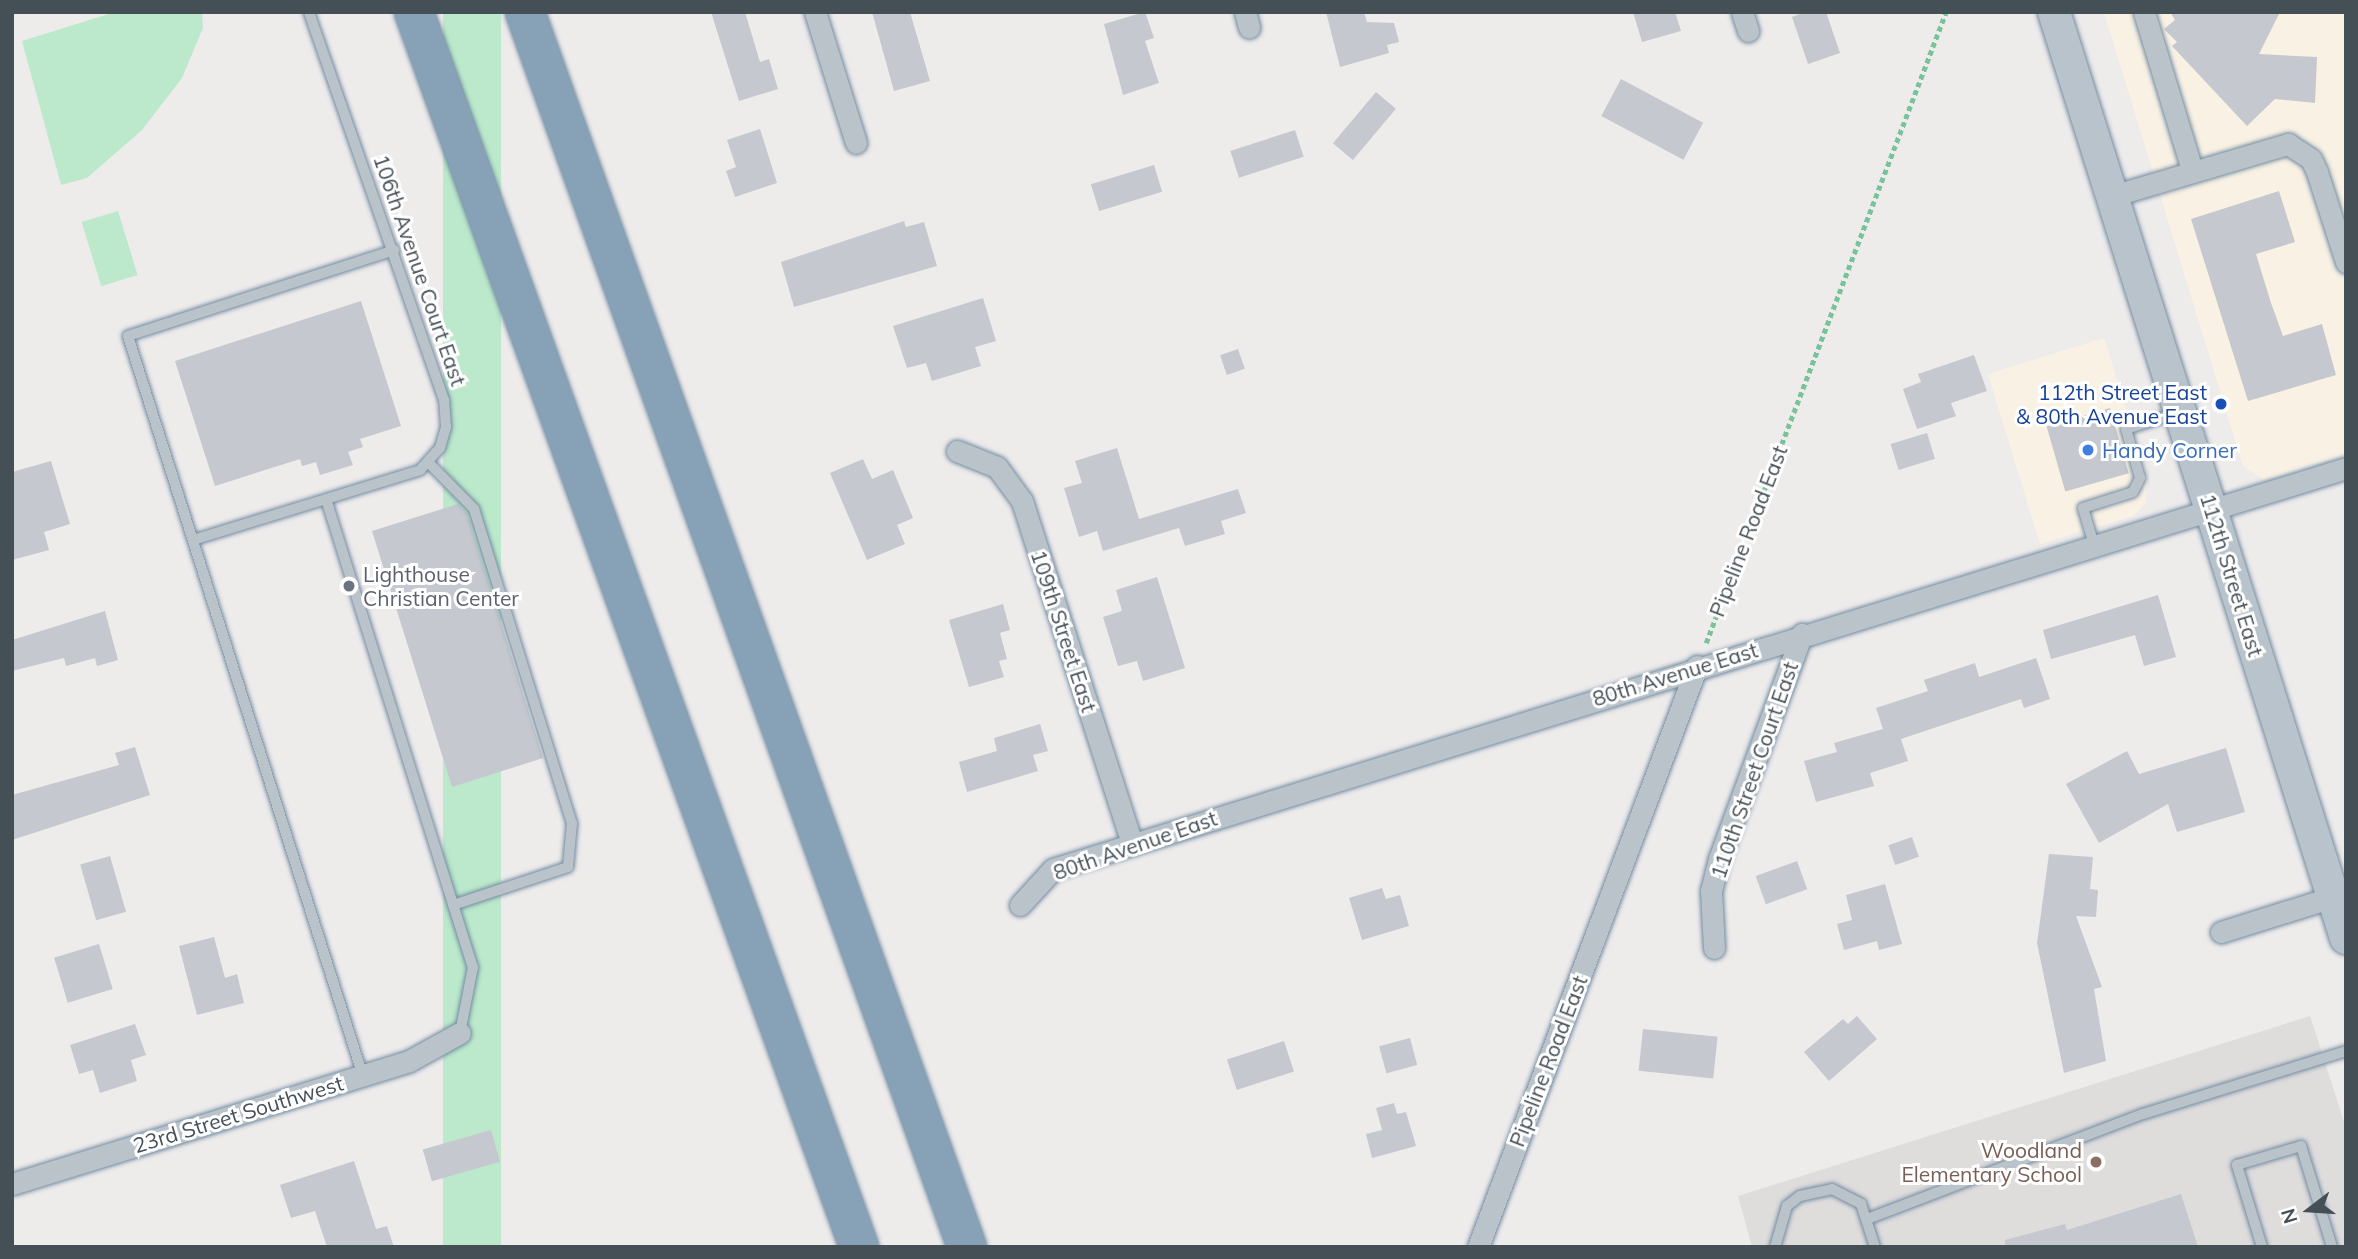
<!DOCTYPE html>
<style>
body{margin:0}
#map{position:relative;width:2358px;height:1259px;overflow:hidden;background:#eeebeb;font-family:Mulish,sans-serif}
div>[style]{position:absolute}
.commercial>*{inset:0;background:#f9f1e4}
.education>*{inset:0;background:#dfdcdc}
.green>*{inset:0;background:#bce9cb;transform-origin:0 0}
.building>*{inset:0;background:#c5c8ce;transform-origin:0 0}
.path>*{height:4.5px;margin-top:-2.25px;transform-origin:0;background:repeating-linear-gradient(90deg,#78c399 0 5px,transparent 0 8.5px)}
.roads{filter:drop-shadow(0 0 2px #728ca2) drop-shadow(0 0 2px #728ca2)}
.service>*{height:10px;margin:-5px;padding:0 5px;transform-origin:5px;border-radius:5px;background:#bac3c9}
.minor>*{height:21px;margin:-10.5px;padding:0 10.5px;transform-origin:10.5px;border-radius:10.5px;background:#bac3c9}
.secondary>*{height:32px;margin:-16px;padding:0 16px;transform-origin:16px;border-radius:16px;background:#b8c3cc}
.motorway>*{height:38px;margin:-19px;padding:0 19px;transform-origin:19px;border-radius:19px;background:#87a1b6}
.dots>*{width:19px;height:19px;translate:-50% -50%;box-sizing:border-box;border:4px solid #fff;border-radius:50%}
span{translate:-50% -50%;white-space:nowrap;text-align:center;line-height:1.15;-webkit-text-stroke:6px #fff;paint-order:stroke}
.street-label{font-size:21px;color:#454f56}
.transit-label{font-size:21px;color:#164399}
.right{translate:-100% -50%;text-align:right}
.shop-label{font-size:21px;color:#366cbe}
.left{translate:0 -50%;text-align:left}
.worship-label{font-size:21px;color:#5b616d}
.education-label{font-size:21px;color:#785e54}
.frame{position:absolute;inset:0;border:14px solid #454f56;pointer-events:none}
.north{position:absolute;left:2274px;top:1175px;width:70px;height:70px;-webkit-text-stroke:5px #fff;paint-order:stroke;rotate:253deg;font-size:19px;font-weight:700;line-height:28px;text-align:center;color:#454f56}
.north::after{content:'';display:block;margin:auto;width:24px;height:32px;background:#454f56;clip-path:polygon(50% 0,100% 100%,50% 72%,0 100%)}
</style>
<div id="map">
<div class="commercial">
<i style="clip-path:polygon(2104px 12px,2346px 12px,2346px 454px,2264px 480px,2243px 466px)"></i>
<i style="clip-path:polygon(2104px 338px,2147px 476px,2146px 503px,2133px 516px,2040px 544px,1988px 374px)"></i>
</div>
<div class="education">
<i style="clip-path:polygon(2310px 1016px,2346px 1128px,2346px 1247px,1752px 1247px,1738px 1196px)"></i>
</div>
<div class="green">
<i style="clip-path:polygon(115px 12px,202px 12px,203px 28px,182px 78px,142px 130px,87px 178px,61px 185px,22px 41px)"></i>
<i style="left:443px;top:12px;width:58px;height:1311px"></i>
<i style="left:118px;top:211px;width:67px;height:38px;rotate:73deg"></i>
</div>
<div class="building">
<i style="clip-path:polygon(711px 12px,745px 12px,760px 62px,769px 59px,778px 89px,739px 101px)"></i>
<i style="clip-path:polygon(872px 12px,910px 12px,930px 81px,894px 91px)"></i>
<i style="clip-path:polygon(1145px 12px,1154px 38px,1145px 41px,1159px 83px,1123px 95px,1104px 24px)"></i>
<i style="clip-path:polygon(1326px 12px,1364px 12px,1367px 22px,1394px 23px,1399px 42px,1387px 45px,1389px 53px,1340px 67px)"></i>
<i style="clip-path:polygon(1633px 12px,1675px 12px,1681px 31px,1642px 42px)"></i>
<i style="clip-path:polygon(1805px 12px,1826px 12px,1840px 53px,1808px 64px,1792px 17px)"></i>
<i style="clip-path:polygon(2170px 12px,2280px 12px,2259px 54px,2317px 57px,2315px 103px,2275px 99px,2247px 126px,2172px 46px,2177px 42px,2164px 29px,2175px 20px)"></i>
<i style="left:1621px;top:79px;width:93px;height:42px;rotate:28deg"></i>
<i style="left:1376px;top:92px;width:26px;height:67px;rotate:40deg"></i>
<i style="clip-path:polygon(760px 129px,777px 183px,735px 197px,726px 171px,736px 167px,727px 140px)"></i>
<i style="left:1295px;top:130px;width:28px;height:68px;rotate:72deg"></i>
<i style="left:1154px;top:165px;width:28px;height:66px;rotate:73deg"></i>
<i style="clip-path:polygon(2279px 191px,2295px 242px,2256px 254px,2271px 303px,2283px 336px,2322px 324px,2336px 375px,2248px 401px,2191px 219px)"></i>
<i style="clip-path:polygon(904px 221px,906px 227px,924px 222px,937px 266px,794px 307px,781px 262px)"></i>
<i style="clip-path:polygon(983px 298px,996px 341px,975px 347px,981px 366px,932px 381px,926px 363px,907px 368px,893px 326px)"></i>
<i style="clip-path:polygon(361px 301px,401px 426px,360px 439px,363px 447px,348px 452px,353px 465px,320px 475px,316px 462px,302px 466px,300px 459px,215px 486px,175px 361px)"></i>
<i style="left:1238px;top:349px;width:21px;height:19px;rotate:71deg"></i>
<i style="clip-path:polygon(1974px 355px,1987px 391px,1951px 403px,1956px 416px,1917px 429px,1903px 389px,1921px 382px,1918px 374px)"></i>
<i style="left:2110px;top:408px;width:68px;height:66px;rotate:74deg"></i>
<i style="left:1927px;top:433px;width:27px;height:38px;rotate:73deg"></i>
<i style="clip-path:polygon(1117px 448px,1139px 519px,1238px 489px,1246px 513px,1221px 521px,1225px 534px,1185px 546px,1179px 528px,1103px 551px,1097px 531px,1079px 537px,1064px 488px,1082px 483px,1075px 461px)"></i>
<i style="clip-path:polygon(863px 459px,872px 479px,893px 470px,913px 518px,897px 525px,905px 544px,867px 560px,830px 473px)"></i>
<i style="clip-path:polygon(51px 461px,70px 524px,44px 532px,49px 550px,12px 560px,12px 472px)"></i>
<i style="clip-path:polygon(458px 504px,467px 513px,543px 758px,452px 787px,372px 531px)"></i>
<i style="clip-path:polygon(1157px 577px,1185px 668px,1143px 681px,1137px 661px,1118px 666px,1103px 617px,1122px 611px,1116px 590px)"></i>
<i style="clip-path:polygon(2158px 595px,2176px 657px,2144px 666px,2135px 635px,2051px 659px,2043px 630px)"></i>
<i style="clip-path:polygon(1003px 604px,1010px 630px,1000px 633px,1007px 659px,999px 661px,1004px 677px,969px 687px,949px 620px)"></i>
<i style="clip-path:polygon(105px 611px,118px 660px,97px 666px,95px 658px,66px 666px,64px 658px,12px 671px,12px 640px)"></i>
<i style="clip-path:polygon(2036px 658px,2050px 699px,2024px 708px,2021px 699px,1901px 739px,1908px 761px,1870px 773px,1874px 786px,1816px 802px,1804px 761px,1837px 752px,1834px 743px,1883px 729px,1876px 708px,1928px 691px,1924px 680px,1975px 663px,1979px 677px)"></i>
<i style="clip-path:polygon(1040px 724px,1048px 751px,1033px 755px,1038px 771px,967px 792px,959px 762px,997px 751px,994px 738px)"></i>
<i style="clip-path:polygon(135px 747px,150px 795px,12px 840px,12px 795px,119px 765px,115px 753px)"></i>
<i style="clip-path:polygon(2226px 748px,2245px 812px,2177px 832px,2168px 804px,2099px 843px,2066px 784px,2127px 751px,2139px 774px)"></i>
<i style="left:1912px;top:837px;width:21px;height:25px;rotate:71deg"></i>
<i style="clip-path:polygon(2049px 854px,2093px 857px,2090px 889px,2098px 890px,2096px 917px,2076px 916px,2102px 987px,2094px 989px,2106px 1061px,2064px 1073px,2037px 943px)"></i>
<i style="left:110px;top:856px;width:58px;height:31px;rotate:74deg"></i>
<i style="left:1797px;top:861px;width:30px;height:44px;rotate:70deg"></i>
<i style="clip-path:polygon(1885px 884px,1902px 944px,1879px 950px,1877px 941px,1844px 950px,1837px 924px,1852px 920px,1846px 895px)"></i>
<i style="clip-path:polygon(1382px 888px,1386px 899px,1400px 895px,1409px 926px,1362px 940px,1349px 898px)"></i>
<i style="clip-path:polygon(214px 937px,225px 978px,237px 974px,244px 1003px,197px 1015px,179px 946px)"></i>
<i style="left:99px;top:944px;width:47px;height:47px;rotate:73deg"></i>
<i style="clip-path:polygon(1857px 1016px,1877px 1039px,1829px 1081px,1804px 1052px,1843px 1019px,1848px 1024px)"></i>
<i style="clip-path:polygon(135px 1024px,146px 1055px,131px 1060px,137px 1081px,100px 1093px,93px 1070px,79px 1074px,70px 1045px)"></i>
<i style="left:1643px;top:1029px;width:75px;height:42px;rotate:6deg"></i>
<i style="left:1410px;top:1038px;width:28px;height:32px;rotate:75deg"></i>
<i style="left:1284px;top:1041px;width:32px;height:60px;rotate:72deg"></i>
<i style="clip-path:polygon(1394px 1103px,1397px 1114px,1406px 1112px,1416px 1146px,1372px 1158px,1366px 1134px,1382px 1130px,1376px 1108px)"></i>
<i style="left:491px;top:1130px;width:33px;height:71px;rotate:74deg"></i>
<i style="clip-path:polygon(354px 1161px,376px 1229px,387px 1226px,394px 1247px,327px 1247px,315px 1211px,291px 1218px,280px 1185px)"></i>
<i style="clip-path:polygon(2181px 1194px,2198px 1247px,2005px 1247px,2005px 1240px,2065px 1224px,2067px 1230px)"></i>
</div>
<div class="path">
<i style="left:1706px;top:643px;width:675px;rotate:-69.18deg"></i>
</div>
<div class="roads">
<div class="service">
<i style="left:430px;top:464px;width:63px;rotate:45.6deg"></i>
<i style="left:474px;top:509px;width:329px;rotate:72.7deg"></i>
<i style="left:572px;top:823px;width:44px;rotate:95.2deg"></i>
<i style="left:568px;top:867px;width:121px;rotate:161.7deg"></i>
<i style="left:326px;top:499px;width:491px;rotate:72.6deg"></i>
<i style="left:473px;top:967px;width:67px;rotate:101.1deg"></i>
<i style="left:193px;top:540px;width:238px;rotate:-17.1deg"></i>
<i style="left:420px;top:470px;width:30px;rotate:-48deg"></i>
<i style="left:440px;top:448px;width:22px;rotate:-74deg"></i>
<i style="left:446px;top:427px;width:27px;rotate:-94deg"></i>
<i style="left:444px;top:400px;width:411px;rotate:-109.2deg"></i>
<i style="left:2095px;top:548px;width:42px;rotate:-106.7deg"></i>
<i style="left:2083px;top:508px;width:52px;rotate:-17.7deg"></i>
<i style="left:2133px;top:492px;width:16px;rotate:-63deg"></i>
<i style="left:2140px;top:478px;width:51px;rotate:-105.9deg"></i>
<i style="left:2126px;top:429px;width:53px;rotate:-17.4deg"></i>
<i style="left:363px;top:1076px;width:776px;rotate:-107.62deg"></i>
<i style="left:128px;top:336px;width:280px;rotate:-17.9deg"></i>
<i style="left:1870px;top:1218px;width:292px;rotate:-20.9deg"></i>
<i style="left:2143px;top:1114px;width:213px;rotate:-17.2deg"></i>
<i style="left:1775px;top:1247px;width:43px;rotate:-73.7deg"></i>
<i style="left:1787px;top:1206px;width:16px;rotate:-38deg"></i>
<i style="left:1800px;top:1196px;width:33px;rotate:-12deg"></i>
<i style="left:1832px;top:1189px;width:33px;rotate:27deg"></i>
<i style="left:1861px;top:1204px;width:45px;rotate:72deg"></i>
<i style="left:2262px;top:1247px;width:86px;rotate:-107deg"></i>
<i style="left:2237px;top:1165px;width:67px;rotate:-16.5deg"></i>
<i style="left:2301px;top:1146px;width:106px;rotate:72.9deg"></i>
</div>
<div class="minor">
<i style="left:815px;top:12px;width:137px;rotate:72.6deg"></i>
<i style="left:1245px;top:12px;width:16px;rotate:75deg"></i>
<i style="left:1742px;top:12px;width:20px;rotate:72deg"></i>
<i style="left:2144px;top:12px;width:165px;rotate:73.1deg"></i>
<i style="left:2112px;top:196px;width:184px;rotate:-16.5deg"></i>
<i style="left:2288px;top:144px;width:27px;rotate:33deg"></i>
<i style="left:2311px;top:159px;width:14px;rotate:65deg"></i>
<i style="left:2317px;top:172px;width:95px;rotate:72.1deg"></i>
<i style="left:957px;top:451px;width:43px;rotate:21.8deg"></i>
<i style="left:997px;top:467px;width:42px;rotate:53.7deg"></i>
<i style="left:1022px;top:501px;width:359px;rotate:72.2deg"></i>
<i style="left:1020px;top:905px;width:49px;rotate:-47.5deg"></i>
<i style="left:1053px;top:869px;width:1354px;rotate:-17.23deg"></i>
<i style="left:2221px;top:932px;width:117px;rotate:-17.4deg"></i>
<i style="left:1714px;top:948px;width:57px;rotate:-93deg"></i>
<i style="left:1711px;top:891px;width:33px;rotate:-76deg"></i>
<i style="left:1719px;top:859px;width:240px;rotate:-69.8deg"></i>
<i style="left:12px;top:1184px;width:416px;rotate:-17.2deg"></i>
<i style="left:409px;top:1061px;width:58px;rotate:-28.8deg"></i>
<i style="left:1478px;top:1247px;width:621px;rotate:-69.35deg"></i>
</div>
<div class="secondary">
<i style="left:2054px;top:12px;width:971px;rotate:72.5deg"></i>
</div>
<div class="motorway">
<i style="left:414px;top:12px;width:1313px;rotate:70.18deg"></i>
<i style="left:525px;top:12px;width:1312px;rotate:70.31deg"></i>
</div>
</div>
<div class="dots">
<i style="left:2221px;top:404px;background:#1a4fb4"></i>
<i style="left:2088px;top:450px;background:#3f7fe0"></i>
<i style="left:349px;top:586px;background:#6b7280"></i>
<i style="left:2096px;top:1162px;background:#8d6e63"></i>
</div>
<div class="street-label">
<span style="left:420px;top:270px;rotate:71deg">106th Avenue Court East</span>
<span style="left:1748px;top:531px;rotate:-69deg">Pipeline Road East</span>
<span style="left:2232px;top:575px;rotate:73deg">112th Street East</span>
<span style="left:1064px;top:631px;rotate:72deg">109th Street East</span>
<span style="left:1675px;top:674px;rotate:-17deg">80th Avenue East</span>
<span style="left:1754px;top:770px;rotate:-71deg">110th Street Court East</span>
<span style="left:1135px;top:845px;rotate:-19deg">80th Avenue East</span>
<span style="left:1548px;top:1061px;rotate:-69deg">Pipeline Road East</span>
<span style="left:238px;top:1114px;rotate:-17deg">23rd Street Southwest</span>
</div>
<div class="transit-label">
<span class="right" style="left:2207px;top:404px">112th Street East<br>&amp; 80th Avenue East</span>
</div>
<div class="shop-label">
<span class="left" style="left:2102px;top:450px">Handy Corner</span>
</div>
<div class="worship-label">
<span class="left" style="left:363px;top:586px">Lighthouse<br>Christian Center</span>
</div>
<div class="education-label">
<span class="right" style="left:2082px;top:1162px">Woodland<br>Elementary School</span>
</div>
<div class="frame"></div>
<div class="north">N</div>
</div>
